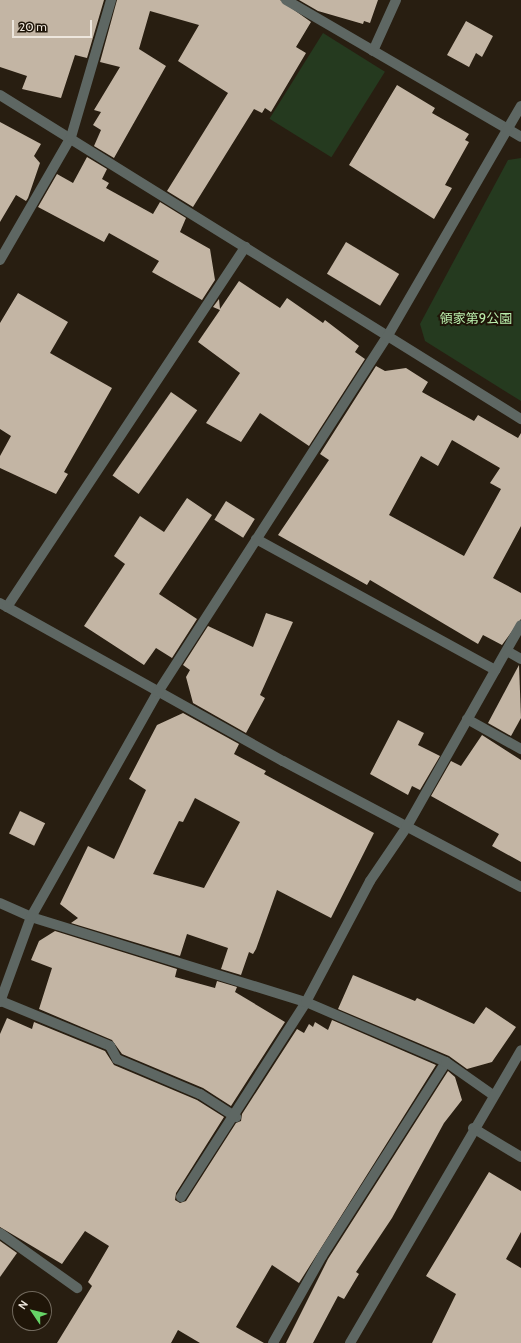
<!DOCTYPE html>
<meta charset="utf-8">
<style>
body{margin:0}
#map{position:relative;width:521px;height:1343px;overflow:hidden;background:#281e11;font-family:Cabin,"Noto Sans JP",sans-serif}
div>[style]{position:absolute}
.green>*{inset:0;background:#253a1f;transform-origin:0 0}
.building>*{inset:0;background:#c3b5a4;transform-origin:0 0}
.service>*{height:10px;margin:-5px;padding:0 5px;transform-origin:5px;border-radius:5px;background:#5e6763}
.minor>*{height:10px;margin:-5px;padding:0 5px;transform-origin:5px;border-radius:5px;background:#5e6763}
.tertiary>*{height:10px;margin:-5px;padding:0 5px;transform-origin:5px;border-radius:5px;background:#5e6763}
span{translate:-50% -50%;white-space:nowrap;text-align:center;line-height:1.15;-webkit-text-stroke:4px #1f1508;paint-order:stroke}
.park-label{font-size:13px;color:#baeeac}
.north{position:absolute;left:12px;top:1291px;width:40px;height:40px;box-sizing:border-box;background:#1f1508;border:1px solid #71695d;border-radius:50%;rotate:305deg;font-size:11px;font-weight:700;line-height:16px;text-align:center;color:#ede6dd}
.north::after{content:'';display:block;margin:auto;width:14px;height:18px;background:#66d467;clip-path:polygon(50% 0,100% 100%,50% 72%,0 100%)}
.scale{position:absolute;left:12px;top:20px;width:80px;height:18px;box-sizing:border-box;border:2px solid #ede6dd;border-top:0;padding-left:5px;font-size:12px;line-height:14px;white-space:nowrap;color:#ede6dd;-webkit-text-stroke:3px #1f1508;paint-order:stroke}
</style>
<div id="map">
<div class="green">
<i style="left:323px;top:33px;width:73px;height:101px;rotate:32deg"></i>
<i style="clip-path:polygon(521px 158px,521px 401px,425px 341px,420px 324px,508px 160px)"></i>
</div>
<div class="building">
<i style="clip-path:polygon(0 0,104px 0,87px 58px,75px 55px,61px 98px,22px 89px,27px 76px,0 67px)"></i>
<i style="clip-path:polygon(117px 0,280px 0,311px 22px,296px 47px,306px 53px,271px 112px,265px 108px,262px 113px,254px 109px,193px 207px,167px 191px,228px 93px,178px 61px,199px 25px,150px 11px,139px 49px,166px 66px,114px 158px,94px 146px,101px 130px,93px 125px,101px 112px,94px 110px,120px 67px,100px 62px)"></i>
<i style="clip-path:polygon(299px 0,378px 0,370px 23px,364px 21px,363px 24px,318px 11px)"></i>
<i style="clip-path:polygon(466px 21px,493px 36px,482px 57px,476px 53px,469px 67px,447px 55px)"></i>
<i style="clip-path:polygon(397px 85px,435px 108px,432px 113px,469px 134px,465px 140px,469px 142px,445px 185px,452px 188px,434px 219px,349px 165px)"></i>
<i style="clip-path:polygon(0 122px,41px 144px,34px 156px,40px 163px,28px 198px,26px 201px,16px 195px,0 222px)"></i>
<i style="clip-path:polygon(87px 157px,107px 169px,102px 179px,109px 183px,106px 188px,153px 214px,160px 202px,186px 218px,180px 232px,210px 249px,215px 280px,202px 300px,152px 272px,159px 261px,109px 233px,104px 242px,38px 207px,57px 174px,73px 183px)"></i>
<i style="left:346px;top:242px;width:62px;height:37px;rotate:31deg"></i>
<i style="clip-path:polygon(239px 281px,280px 308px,287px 298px,323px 323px,325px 320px,359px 346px,355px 352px,365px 359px,309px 446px,260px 413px,241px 442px,206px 423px,240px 373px,198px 342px,220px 310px,213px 307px,219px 299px,220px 309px)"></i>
<i style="clip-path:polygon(18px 293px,68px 322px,50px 353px,112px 388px,64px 472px,68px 474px,56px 494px,0 468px,0 456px,11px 436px,0 429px,0 323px)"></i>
<i style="clip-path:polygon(evenodd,376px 366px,385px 371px,406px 368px,428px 382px,422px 392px,474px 421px,478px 415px,518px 438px,521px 433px,521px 526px,493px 578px,521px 593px,521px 619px,502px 645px,483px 635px,478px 644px,370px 580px,367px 585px,278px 535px,329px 460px,320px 454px,376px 366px,452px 440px,500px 468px,490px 483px,501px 489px,464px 556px,389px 515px,421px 456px,438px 466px,452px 440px)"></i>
<i style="left:171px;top:392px;width:32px;height:102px;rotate:35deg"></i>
<i style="clip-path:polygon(187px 498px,212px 515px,159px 594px,197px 619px,172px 658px,156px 648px,144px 665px,84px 626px,125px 564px,114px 556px,140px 516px,164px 532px)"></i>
<i style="left:226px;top:501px;width:34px;height:22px;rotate:32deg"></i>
<i style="clip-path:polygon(266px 613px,293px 622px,260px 695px,265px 698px,246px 733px,193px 703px,186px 677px,190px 670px,183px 665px,208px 626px,253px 647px)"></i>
<i style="clip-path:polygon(519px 665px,521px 718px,511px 736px,488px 723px)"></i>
<i style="clip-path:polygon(evenodd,183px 713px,239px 744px,234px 754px,266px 771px,264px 774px,374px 833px,331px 918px,277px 890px,256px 949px,253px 954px,249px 952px,241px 975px,221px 969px,228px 948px,187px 934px,180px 956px,71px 923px,78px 918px,60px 904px,88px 846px,114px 859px,146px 790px,129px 779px,157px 725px,183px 713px,195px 798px,240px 822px,204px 888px,153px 874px,179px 821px,183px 822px,195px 798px)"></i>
<i style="clip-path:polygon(398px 720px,424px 733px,418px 745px,440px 756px,420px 790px,412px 786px,408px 795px,370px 774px)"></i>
<i style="clip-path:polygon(482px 735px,521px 760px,521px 862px,492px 846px,499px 834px,431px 796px,451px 761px,461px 766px)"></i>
<i style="left:20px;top:811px;width:28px;height:25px;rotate:26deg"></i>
<i style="clip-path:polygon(55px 931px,177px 969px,175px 977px,215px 988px,217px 981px,237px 987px,235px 992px,285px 1022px,231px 1106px,203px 1088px,122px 1054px,112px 1040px,39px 1009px,52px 968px,31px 960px,39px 941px)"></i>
<i style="clip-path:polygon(353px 975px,415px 1001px,417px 998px,474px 1024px,486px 1007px,516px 1027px,492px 1062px,467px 1069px,449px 1056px,338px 1009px)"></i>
<i style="clip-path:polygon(7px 1018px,32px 1029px,34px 1022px,105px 1051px,114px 1065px,197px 1100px,224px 1117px,176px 1193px,175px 1200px,180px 1203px,186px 1201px,236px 1123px,241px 1121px,242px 1114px,297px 1029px,304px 1033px,309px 1024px,313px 1027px,315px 1022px,328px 1030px,332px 1020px,436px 1065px,299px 1283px,272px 1265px,236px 1327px,264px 1343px,200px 1343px,178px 1330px,171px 1343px,57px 1343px,92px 1286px,88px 1282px,109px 1246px,85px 1231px,62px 1264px,0 1227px,0 1034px)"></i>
<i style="clip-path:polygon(448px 1071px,455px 1077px,462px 1100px,444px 1123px,392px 1218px,356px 1272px,359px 1274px,344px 1299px,338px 1296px,313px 1343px,286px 1343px,328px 1259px)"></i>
<i style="clip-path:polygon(489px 1172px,521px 1191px,521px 1232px,506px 1259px,521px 1268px,521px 1343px,432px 1343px,456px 1294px,426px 1276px)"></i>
<i style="clip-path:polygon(0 1241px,17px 1253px,0 1277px)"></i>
</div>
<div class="service">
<i style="left:256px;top:539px;width:273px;rotate:28.7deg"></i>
<i style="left:507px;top:651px;width:16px;rotate:30deg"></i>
<i style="left:467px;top:719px;width:62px;rotate:29.1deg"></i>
<i style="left:1px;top:1001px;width:118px;rotate:22.4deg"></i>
<i style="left:110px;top:1046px;width:15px;rotate:62deg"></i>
<i style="left:117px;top:1059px;width:90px;rotate:22.9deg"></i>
<i style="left:200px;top:1094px;width:43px;rotate:32.6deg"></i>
<i style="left:181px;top:1197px;width:232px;rotate:-57.3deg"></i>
<i style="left:0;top:1233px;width:95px;rotate:35.5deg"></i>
<i style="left:273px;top:1343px;width:100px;rotate:-60.6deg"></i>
<i style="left:322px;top:1256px;width:230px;rotate:-57.4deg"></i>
</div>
<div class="minor">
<i style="left:286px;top:0;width:272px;rotate:30.2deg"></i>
<i style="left:373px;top:51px;width:56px;rotate:-65.7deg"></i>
<i style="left:0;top:95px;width:614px;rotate:31.88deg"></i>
<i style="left:0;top:260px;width:142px;rotate:-60deg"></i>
<i style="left:71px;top:137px;width:143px;rotate:-73.7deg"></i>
<i style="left:0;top:603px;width:324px;rotate:29.2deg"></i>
<i style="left:283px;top:761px;width:269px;rotate:27.9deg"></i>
<i style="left:7px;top:607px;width:432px;rotate:-56.5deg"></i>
<i style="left:0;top:903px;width:34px;rotate:24deg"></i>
<i style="left:31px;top:917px;width:288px;rotate:17.2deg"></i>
<i style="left:306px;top:1002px;width:152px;rotate:23.2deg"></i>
<i style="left:446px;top:1062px;width:57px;rotate:35.1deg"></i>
<i style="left:0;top:1002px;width:90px;rotate:-70deg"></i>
<i style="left:31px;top:917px;width:258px;rotate:-60.6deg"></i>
<i style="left:158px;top:692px;width:422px;rotate:-57.2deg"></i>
<i style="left:387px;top:337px;width:267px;rotate:-59.9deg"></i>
<i style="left:306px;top:1002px;width:137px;rotate:-62.1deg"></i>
<i style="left:370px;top:881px;width:64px;rotate:-55.8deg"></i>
<i style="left:406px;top:828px;width:233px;rotate:-60.5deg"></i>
<i style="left:473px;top:1128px;width:56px;rotate:31.1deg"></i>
</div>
<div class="tertiary">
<i style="left:350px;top:1343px;width:339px;rotate:-59.7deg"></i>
</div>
<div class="park-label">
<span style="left:476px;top:318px">領家第9公園</span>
</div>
<div class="north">N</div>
<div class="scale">20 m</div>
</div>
